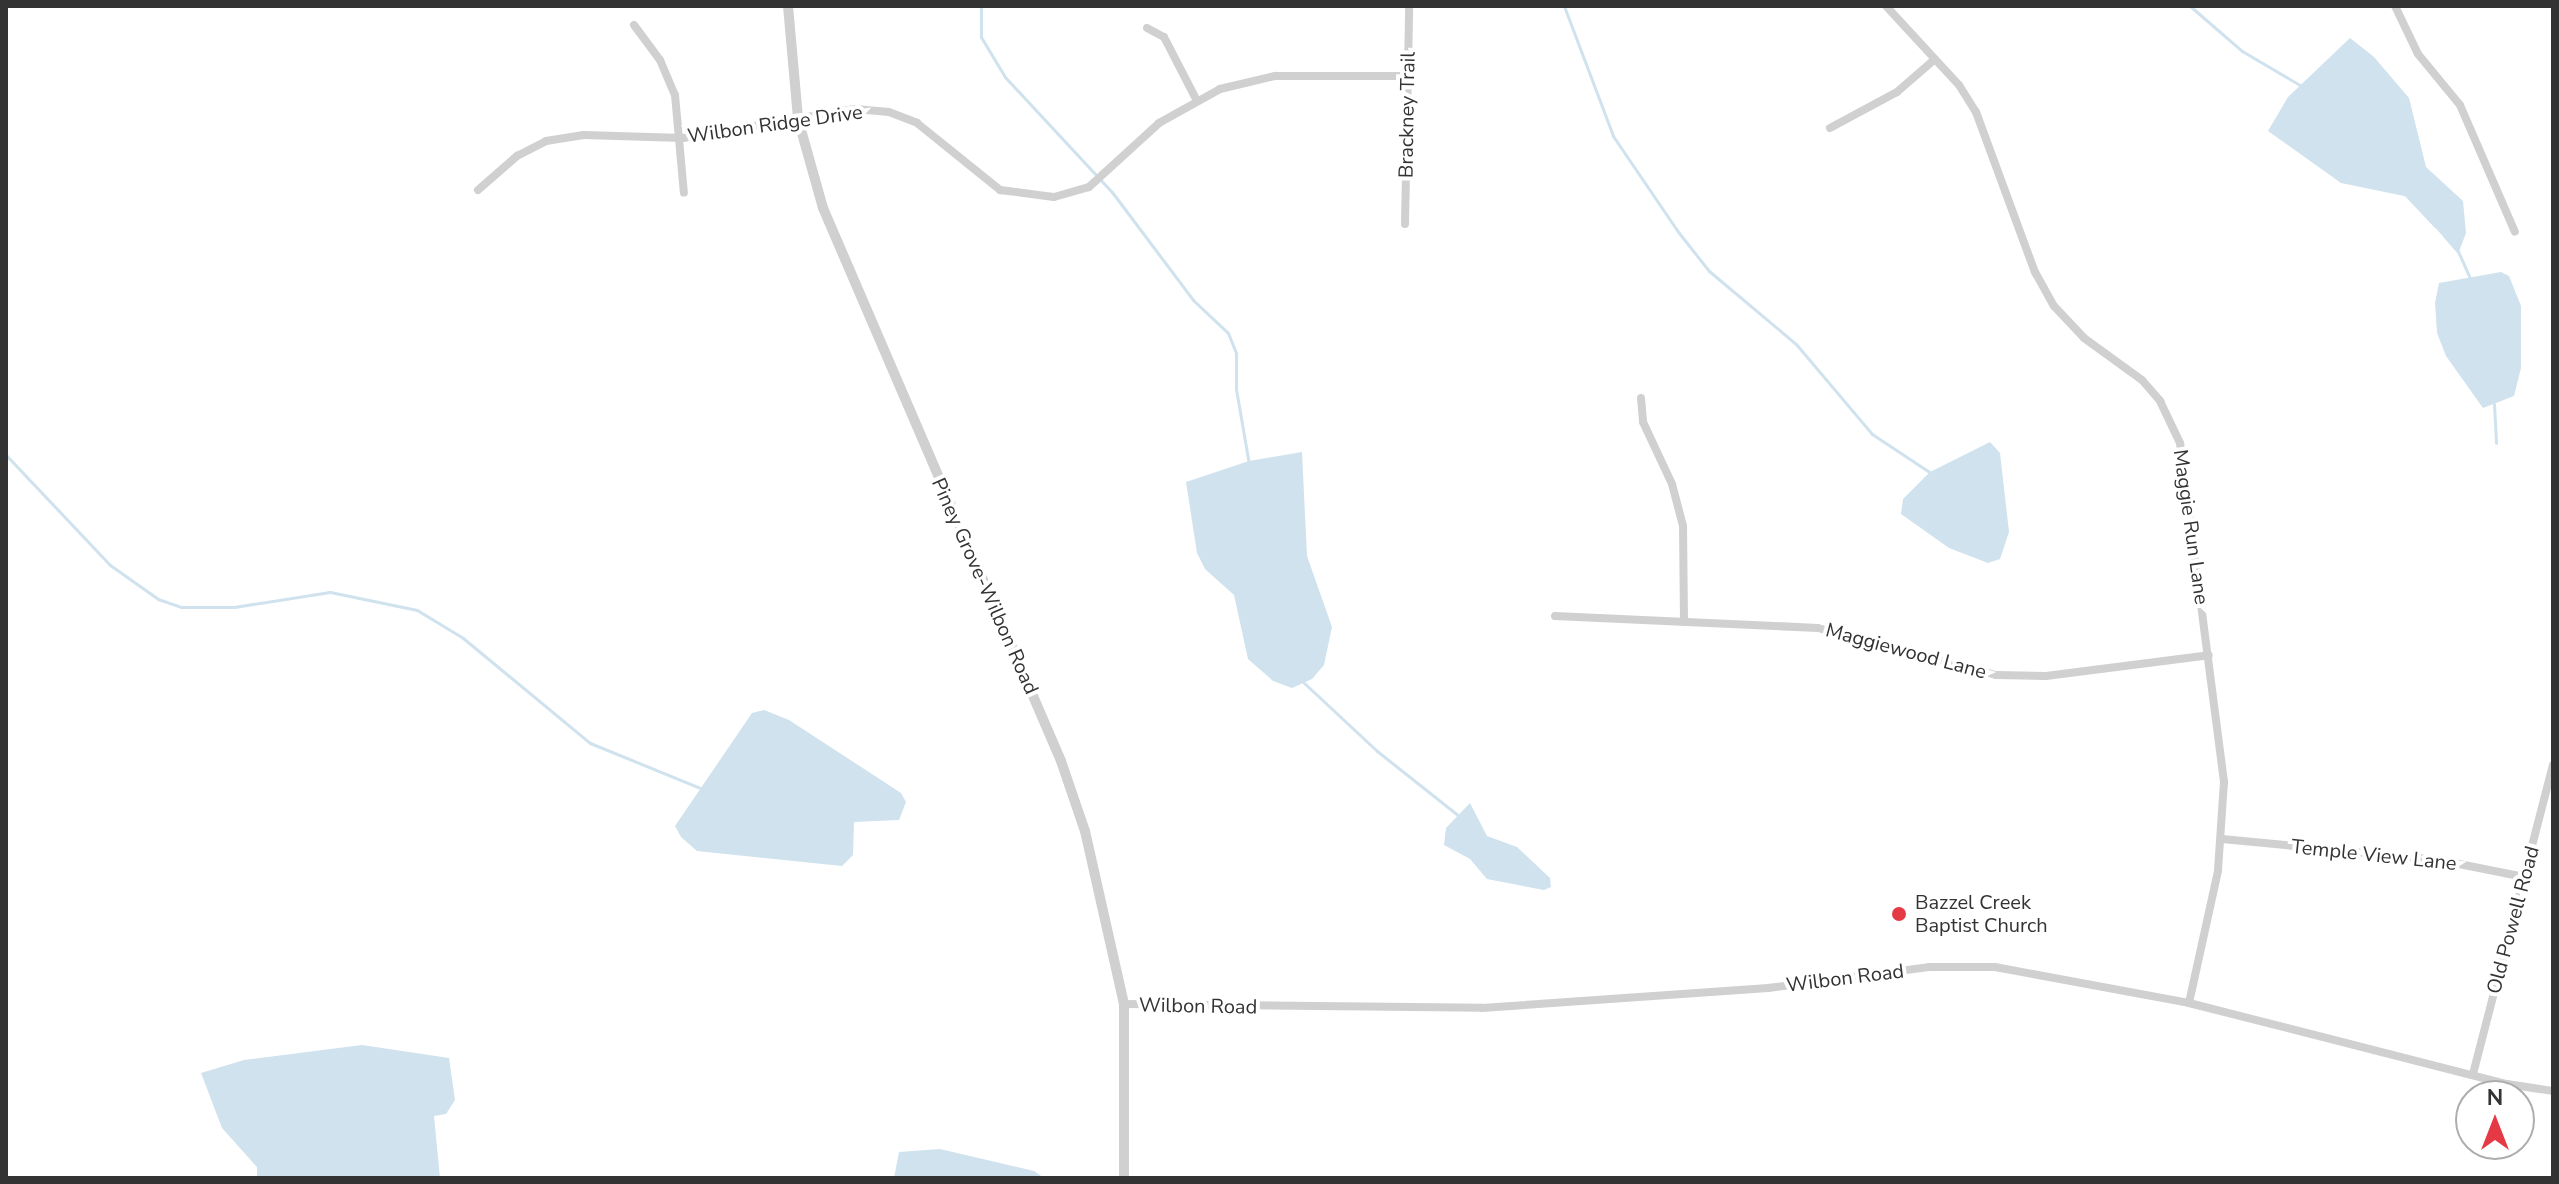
<!DOCTYPE html>
<style>
body{margin:0}
#map{position:relative;width:2559px;height:1184px;overflow:hidden;background:#fff;font-family:"Nunito Sans",sans-serif}
div>[style]{position:absolute}
.water>*{inset:0;background:#cfe2ee}
.stream>*{height:3px;margin:-1.5px;padding:0 1.5px;transform-origin:1.5px;border-radius:1.5px;background:#cfe2ee}
.minor>*{height:8px;margin:-4px;padding:0 4px;transform-origin:4px;border-radius:4px;background:#d0d0d0}
.tertiary>*{height:10px;margin:-5px;padding:0 5px;transform-origin:5px;border-radius:5px;background:#d0d0d0}
.dots>*{width:22px;height:22px;translate:-50% -50%;box-sizing:border-box;border:4px solid #fff;border-radius:50%}
span{translate:-50% -50%;white-space:nowrap;text-align:center;line-height:1.15;-webkit-text-stroke:8px #fff;paint-order:stroke}
.street-label{font-size:20px;color:#333}
.poi-label{font-size:20px;color:#333}
.left{translate:0 -50%;text-align:left}
.frame{position:absolute;inset:0;border:8px solid #333;pointer-events:none}
.north{position:absolute;left:2455px;top:1080px;width:80px;height:80px;box-sizing:border-box;background:#fff;border:2px solid #adadad;border-radius:50%;rotate:0deg;font-size:22px;font-weight:700;line-height:32px;text-align:center;color:#333}
.north::after{content:'';display:block;margin:auto;width:28px;height:36px;background:#e63946;clip-path:polygon(50% 0,100% 100%,50% 72%,0 100%)}
</style>
<div id="map">
<div class="water">
<i style="clip-path:polygon(2350px 38px,2374px 57px,2409px 98px,2426px 167px,2463px 201px,2466px 233px,2458px 254px,2409px 197px,2341px 183px,2268px 131px,2288px 97px)"></i>
<i style="clip-path:polygon(2501px 272px,2509px 276px,2521px 306px,2521px 368px,2514px 396px,2483px 408px,2446px 356px,2437px 333px,2435px 303px,2439px 283px)"></i>
<i style="clip-path:polygon(1990px 442px,2000px 453px,2009px 532px,2000px 559px,1988px 563px,1949px 548px,1901px 514px,1903px 499px,1930px 472px)"></i>
<i style="clip-path:polygon(1302px 452px,1307px 556px,1332px 627px,1324px 665px,1312px 679px,1292px 688px,1273px 681px,1248px 659px,1234px 595px,1205px 569px,1197px 553px,1186px 482px,1249px 461px)"></i>
<i style="clip-path:polygon(764px 710px,789px 720px,901px 793px,906px 802px,899px 820px,854px 822px,853px 855px,842px 866px,697px 851px,681px 837px,675px 826px,752px 713px)"></i>
<i style="clip-path:polygon(1470px 803px,1487px 836px,1517px 847px,1550px 878px,1551px 887px,1544px 890px,1487px 879px,1470px 859px,1444px 845px,1446px 828px)"></i>
<i style="clip-path:polygon(362px 1045px,449px 1058px,455px 1100px,446px 1114px,434px 1116px,440px 1178px,257px 1178px,257px 1167px,222px 1128px,201px 1073px,244px 1060px)"></i>
<i style="clip-path:polygon(940px 1149px,1034px 1171px,1044px 1178px,894px 1178px,899px 1152px)"></i>
</div>
<div class="stream">
<i style="left:981px;top:6px;width:31px;rotate:90deg"></i>
<i style="left:981px;top:37px;width:47px;rotate:59deg"></i>
<i style="left:1005px;top:77px;width:157px;rotate:47.1deg"></i>
<i style="left:1112px;top:192px;width:135px;rotate:53.1deg"></i>
<i style="left:1193px;top:300px;width:48px;rotate:43.3deg"></i>
<i style="left:1228px;top:333px;width:22px;rotate:68deg"></i>
<i style="left:1236px;top:353px;width:36px;rotate:90deg"></i>
<i style="left:1236px;top:389px;width:76px;rotate:80.2deg"></i>
<i style="left:1564px;top:6px;width:139px;rotate:69.3deg"></i>
<i style="left:1613px;top:136px;width:117px;rotate:55.8deg"></i>
<i style="left:1679px;top:233px;width:48px;rotate:51.7deg"></i>
<i style="left:1709px;top:271px;width:114px;rotate:40deg"></i>
<i style="left:1796px;top:344px;width:118px;rotate:49.8deg"></i>
<i style="left:1872px;top:434px;width:71px;rotate:33.5deg"></i>
<i style="left:2190px;top:6px;width:69px;rotate:40.9deg"></i>
<i style="left:2242px;top:51px;width:71px;rotate:30.5deg"></i>
<i style="left:2405px;top:194px;width:44px;rotate:46.8deg"></i>
<i style="left:2457px;top:249px;width:36px;rotate:66deg"></i>
<i style="left:2494px;top:404px;width:39px;rotate:87deg"></i>
<i style="left:6px;top:455px;width:151px;rotate:46.6deg"></i>
<i style="left:110px;top:565px;width:59px;rotate:35.3deg"></i>
<i style="left:158px;top:599px;width:24px;rotate:19deg"></i>
<i style="left:181px;top:607px;width:53px"></i>
<i style="left:234px;top:607px;width:97px;rotate:-8.9deg"></i>
<i style="left:330px;top:592px;width:89px;rotate:11.7deg"></i>
<i style="left:417px;top:610px;width:54px;rotate:31.3deg"></i>
<i style="left:463px;top:638px;width:165px;rotate:39.6deg"></i>
<i style="left:590px;top:743px;width:122px;rotate:22.2deg"></i>
<i style="left:1302px;top:681px;width:103px;rotate:43deg"></i>
<i style="left:1377px;top:751px;width:105px;rotate:38.4deg"></i>
</div>
<div class="minor">
<i style="left:1886px;top:6px;width:108px;rotate:47.3deg"></i>
<i style="left:1959px;top:85px;width:32px;rotate:58deg"></i>
<i style="left:1976px;top:112px;width:171px;rotate:69.8deg"></i>
<i style="left:2035px;top:272px;width:39px;rotate:61deg"></i>
<i style="left:2054px;top:306px;width:44px;rotate:46.8deg"></i>
<i style="left:2084px;top:338px;width:72px;rotate:35.9deg"></i>
<i style="left:2142px;top:380px;width:28px;rotate:49deg"></i>
<i style="left:2160px;top:401px;width:47px;rotate:64.5deg"></i>
<i style="left:2180px;top:443px;width:342px;rotate:82.6deg"></i>
<i style="left:2224px;top:782px;width:89px;rotate:93.9deg"></i>
<i style="left:2218px;top:871px;width:135px;rotate:102.4deg"></i>
<i style="left:2395px;top:6px;width:53px;rotate:64.4deg"></i>
<i style="left:2418px;top:54px;width:66px;rotate:50.5deg"></i>
<i style="left:2460px;top:105px;width:138px;rotate:66.6deg"></i>
<i style="left:634px;top:25px;width:44px;rotate:53.4deg"></i>
<i style="left:660px;top:60px;width:38px;rotate:67deg"></i>
<i style="left:675px;top:95px;width:98px;rotate:84.8deg"></i>
<i style="left:1147px;top:28px;width:19px;rotate:28deg"></i>
<i style="left:1164px;top:37px;width:70px;rotate:62.7deg"></i>
<i style="left:1830px;top:128px;width:76px;rotate:-28.2deg"></i>
<i style="left:1897px;top:92px;width:50px;rotate:-41deg"></i>
<i style="left:478px;top:190px;width:52px;rotate:-41.1deg"></i>
<i style="left:517px;top:156px;width:33px;rotate:-27deg"></i>
<i style="left:546px;top:141px;width:38px;rotate:-9deg"></i>
<i style="left:584px;top:135px;width:99px;rotate:1.7deg"></i>
<i style="left:683px;top:138px;width:174px;rotate:-9.6deg"></i>
<i style="left:855px;top:109px;width:34px;rotate:5deg"></i>
<i style="left:889px;top:112px;width:30px;rotate:21deg"></i>
<i style="left:917px;top:123px;width:107px;rotate:38.9deg"></i>
<i style="left:1000px;top:190px;width:54px;rotate:7.4deg"></i>
<i style="left:1054px;top:197px;width:36px;rotate:-16deg"></i>
<i style="left:1089px;top:187px;width:95px;rotate:-42.4deg"></i>
<i style="left:1159px;top:123px;width:70px;rotate:-29.1deg"></i>
<i style="left:1220px;top:89px;width:57px;rotate:-13.3deg"></i>
<i style="left:1275px;top:76px;width:133px"></i>
<i style="left:1405px;top:224px;width:218px;rotate:-88.9deg"></i>
<i style="left:1641px;top:398px;width:24px;rotate:85deg"></i>
<i style="left:1643px;top:422px;width:68px;rotate:64.9deg"></i>
<i style="left:1672px;top:484px;width:43px;rotate:75.3deg"></i>
<i style="left:1683px;top:526px;width:96px;rotate:89.4deg"></i>
<i style="left:1555px;top:616px;width:263px;rotate:2.6deg"></i>
<i style="left:1818px;top:628px;width:184px;rotate:14.8deg"></i>
<i style="left:1996px;top:675px;width:50px;rotate:1.1deg"></i>
<i style="left:2046px;top:676px;width:164px;rotate:-7.3deg"></i>
<i style="left:2222px;top:839px;width:218px;rotate:5.5deg"></i>
<i style="left:2439px;top:860px;width:87px;rotate:11.3deg"></i>
<i style="left:1124px;top:1004px;width:358px;rotate:0.6deg"></i>
<i style="left:1482px;top:1008px;width:287px;rotate:-4deg"></i>
<i style="left:1768px;top:988px;width:162px;rotate:-7.4deg"></i>
<i style="left:1929px;top:967px;width:66px"></i>
<i style="left:1995px;top:967px;width:197px;rotate:10.5deg"></i>
<i style="left:2189px;top:1003px;width:328px;rotate:14.3deg"></i>
<i style="left:2507px;top:1084px;width:47px;rotate:8.7deg"></i>
<i style="left:2473px;top:1074px;width:319px;rotate:-75.5deg"></i>
</div>
<div class="tertiary">
<i style="left:788px;top:6px;width:113px;rotate:84.9deg"></i>
<i style="left:798px;top:119px;width:92px;rotate:74.3deg"></i>
<i style="left:823px;top:208px;width:602px;rotate:66.71deg"></i>
<i style="left:1061px;top:761px;width:74px;rotate:71.1deg"></i>
<i style="left:1085px;top:831px;width:177px;rotate:77.3deg"></i>
<i style="left:1124px;top:1004px;width:174px;rotate:90deg"></i>
</div>
<div class="dots">
<i style="left:1899px;top:914px;background:#e63946"></i>
</div>
<div class="street-label">
<span style="left:1407px;top:115px;rotate:-89deg">Brackney Trail</span>
<span style="left:775px;top:124px;rotate:-8deg">Wilbon Ridge Drive</span>
<span style="left:2191px;top:527px;rotate:82deg">Maggie Run Lane</span>
<span style="left:985px;top:586px;rotate:66deg">Piney Grove-Wilbon Road</span>
<span style="left:1906px;top:651px;rotate:15deg">Maggiewood Lane</span>
<span style="left:2374px;top:855px;rotate:6deg">Temple View Lane</span>
<span style="left:2513px;top:920px;rotate:-75deg">Old Powell Road</span>
<span style="left:1845px;top:978px;rotate:-7deg">Wilbon Road</span>
<span style="left:1198px;top:1006px;rotate:1deg">Wilbon Road</span>
</div>
<div class="poi-label">
<span class="left" style="left:1915px;top:914px">Bazzel Creek<br>Baptist Church</span>
</div>
<div class="frame"></div>
<div class="north">N</div>
</div>
